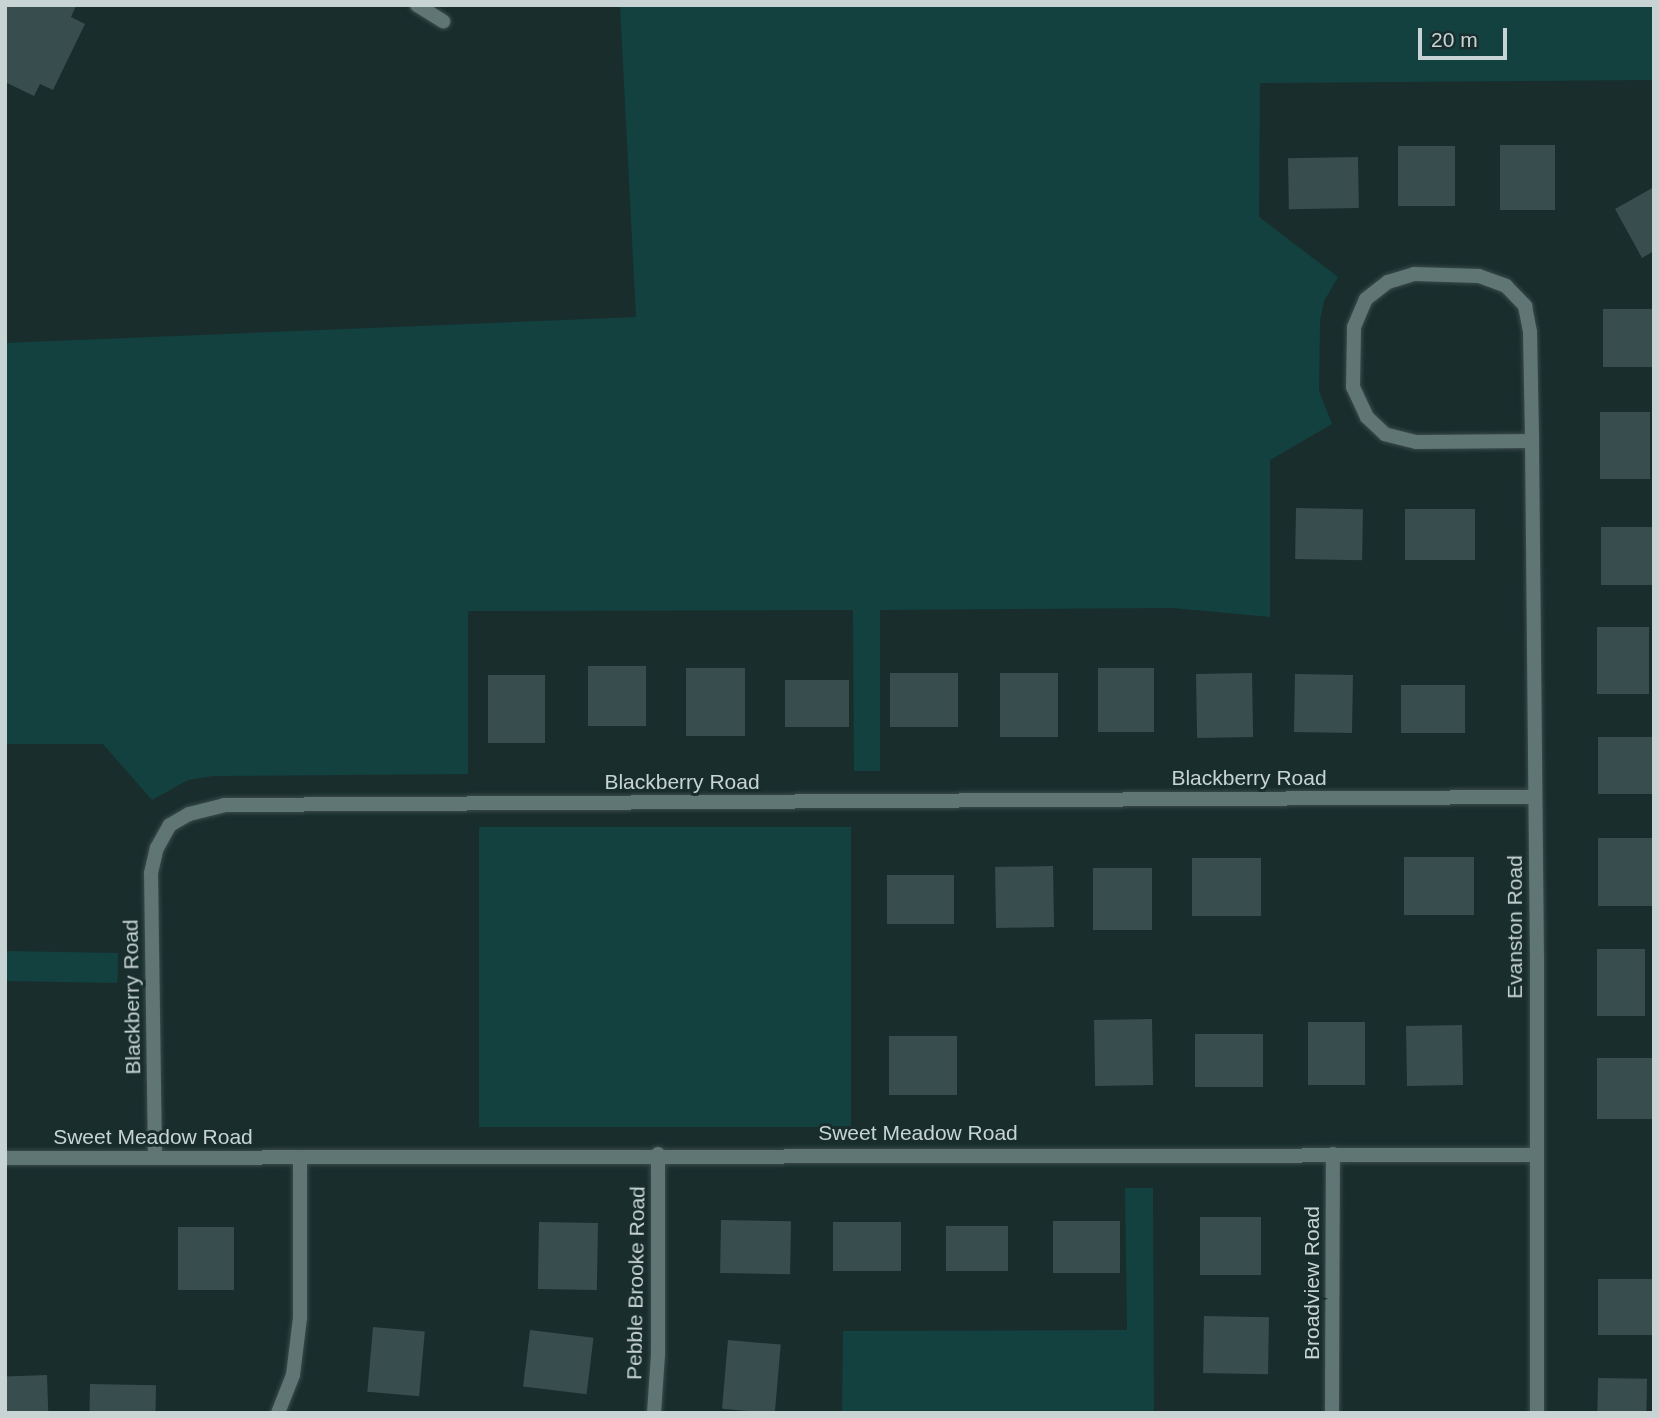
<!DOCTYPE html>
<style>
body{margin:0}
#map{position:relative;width:1659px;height:1418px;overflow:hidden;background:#192d2d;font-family:Arial,sans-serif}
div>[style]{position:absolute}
.green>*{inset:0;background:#134140;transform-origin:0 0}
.building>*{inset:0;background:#384d4d;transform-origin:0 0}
.roads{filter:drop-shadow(0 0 2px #3a4b4a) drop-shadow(0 0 2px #3a4b4a)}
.street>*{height:14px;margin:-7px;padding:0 7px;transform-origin:7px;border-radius:7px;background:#607675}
span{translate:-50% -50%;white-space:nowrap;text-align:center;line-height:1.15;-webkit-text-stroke:6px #192d2d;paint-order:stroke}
.street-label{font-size:21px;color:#c8d4d4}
.frame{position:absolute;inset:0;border:7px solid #c8d4d4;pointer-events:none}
.scale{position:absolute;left:1418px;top:28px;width:89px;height:32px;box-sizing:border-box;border:4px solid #c8d4d4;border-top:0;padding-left:9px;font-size:21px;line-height:24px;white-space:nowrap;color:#c8d4d4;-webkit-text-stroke:5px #192d2d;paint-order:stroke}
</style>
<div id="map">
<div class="green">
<i style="clip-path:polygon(620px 5px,1654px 5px,1654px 80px,1260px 83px,1259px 217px,1338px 277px,1324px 301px,1320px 320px,1319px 391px,1332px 424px,1270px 460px,1270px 617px,1173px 608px,880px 610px,880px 771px,854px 771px,853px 610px,468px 611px,468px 774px,213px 776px,188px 780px,152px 800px,103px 744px,5px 744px,5px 343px,636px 317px)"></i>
<i style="left:851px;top:827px;width:300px;height:372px;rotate:90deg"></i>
<i style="left:5px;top:951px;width:113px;height:30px;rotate:1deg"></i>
<i style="clip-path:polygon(1125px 1188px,1153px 1188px,1154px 1413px,842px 1413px,843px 1331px,1127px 1330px)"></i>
</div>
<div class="building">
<i style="clip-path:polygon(5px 5px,76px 6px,71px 17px,85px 24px,53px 90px,40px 84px,34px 96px,5px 82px)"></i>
<i style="left:1500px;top:145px;width:55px;height:65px"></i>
<i style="left:1398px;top:146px;width:57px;height:60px"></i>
<i style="left:1358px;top:157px;width:51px;height:70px;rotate:89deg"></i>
<i style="clip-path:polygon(1654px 187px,1654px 251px,1642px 258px,1615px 209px)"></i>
<i style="left:1603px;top:309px;width:51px;height:58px"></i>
<i style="left:1600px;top:412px;width:50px;height:67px"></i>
<i style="left:1296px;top:508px;width:67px;height:51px;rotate:1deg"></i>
<i style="left:1405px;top:509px;width:70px;height:51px"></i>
<i style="left:1601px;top:527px;width:53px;height:58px"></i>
<i style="left:1597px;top:627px;width:52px;height:67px"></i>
<i style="left:588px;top:666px;width:58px;height:60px"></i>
<i style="left:686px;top:668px;width:59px;height:68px"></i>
<i style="left:1098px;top:668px;width:56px;height:64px"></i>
<i style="left:890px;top:673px;width:68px;height:54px"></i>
<i style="left:1000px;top:673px;width:58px;height:64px"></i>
<i style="left:1252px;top:673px;width:64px;height:56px;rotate:89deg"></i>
<i style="left:1295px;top:674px;width:58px;height:58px;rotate:1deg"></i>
<i style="left:488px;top:675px;width:57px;height:68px"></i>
<i style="left:785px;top:680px;width:64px;height:47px"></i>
<i style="left:1401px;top:685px;width:64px;height:48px"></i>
<i style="left:1598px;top:737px;width:56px;height:57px"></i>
<i style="left:1598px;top:838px;width:54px;height:68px"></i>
<i style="left:1474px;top:857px;width:58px;height:70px;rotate:90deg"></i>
<i style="left:1261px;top:858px;width:58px;height:69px;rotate:90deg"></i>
<i style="left:1053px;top:866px;width:61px;height:58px;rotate:89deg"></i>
<i style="left:1093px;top:868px;width:59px;height:62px"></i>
<i style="left:887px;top:875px;width:67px;height:49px"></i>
<i style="left:1597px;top:949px;width:48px;height:67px"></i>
<i style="left:1152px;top:1019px;width:66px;height:58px;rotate:89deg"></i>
<i style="left:1308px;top:1022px;width:57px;height:63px"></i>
<i style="left:1462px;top:1025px;width:60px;height:56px;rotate:89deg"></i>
<i style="left:1195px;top:1034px;width:68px;height:53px"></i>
<i style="left:957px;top:1036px;width:59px;height:68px;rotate:90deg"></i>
<i style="left:1654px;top:1058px;width:61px;height:57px;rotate:90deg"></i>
<i style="left:1200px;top:1217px;width:61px;height:58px"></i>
<i style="left:721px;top:1220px;width:70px;height:53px;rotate:1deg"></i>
<i style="left:1120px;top:1221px;width:52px;height:67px;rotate:90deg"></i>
<i style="left:539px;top:1222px;width:59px;height:67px;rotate:1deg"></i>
<i style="left:833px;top:1222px;width:68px;height:49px"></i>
<i style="left:946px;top:1226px;width:62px;height:45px"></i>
<i style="left:178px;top:1227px;width:56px;height:63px"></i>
<i style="left:1598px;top:1279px;width:56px;height:56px"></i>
<i style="left:1204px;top:1316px;width:65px;height:57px;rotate:1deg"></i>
<i style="left:373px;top:1327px;width:52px;height:65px;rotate:5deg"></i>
<i style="left:530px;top:1330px;width:64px;height:57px;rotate:7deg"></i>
<i style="left:728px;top:1340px;width:53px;height:69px;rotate:5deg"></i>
<i style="left:47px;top:1375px;width:38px;height:42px;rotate:88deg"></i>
<i style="left:1598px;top:1378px;width:49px;height:35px;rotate:1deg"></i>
<i style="left:90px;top:1384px;width:66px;height:29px;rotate:1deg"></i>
</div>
<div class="roads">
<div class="street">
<i style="left:417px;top:5px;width:31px;rotate:32deg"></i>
<i style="left:1532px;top:441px;width:116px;rotate:179.5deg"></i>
<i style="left:1416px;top:442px;width:32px;rotate:-166deg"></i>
<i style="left:1385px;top:434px;width:25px;rotate:-137deg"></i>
<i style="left:1367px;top:417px;width:33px;rotate:-115deg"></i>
<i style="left:1353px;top:387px;width:60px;rotate:-89deg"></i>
<i style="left:1354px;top:327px;width:30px;rotate:-67deg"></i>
<i style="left:1366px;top:299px;width:28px;rotate:-38deg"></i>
<i style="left:1388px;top:282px;width:27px;rotate:-17deg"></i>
<i style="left:1414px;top:274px;width:65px;rotate:1.8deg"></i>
<i style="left:1479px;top:276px;width:29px;rotate:20deg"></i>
<i style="left:1506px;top:286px;width:28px;rotate:46deg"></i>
<i style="left:1525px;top:306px;width:26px;rotate:79deg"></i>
<i style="left:1530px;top:332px;width:109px;rotate:88.9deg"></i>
<i style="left:1532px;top:441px;width:517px;rotate:89.45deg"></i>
<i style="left:1537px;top:958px;width:455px;rotate:90deg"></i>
<i style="left:155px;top:1157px;width:284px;rotate:-90.8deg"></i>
<i style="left:151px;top:873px;width:26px;rotate:-77deg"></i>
<i style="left:157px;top:848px;width:26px;rotate:-61deg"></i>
<i style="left:170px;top:825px;width:22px;rotate:-30deg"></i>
<i style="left:189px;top:814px;width:36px;rotate:-14deg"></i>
<i style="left:224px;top:805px;width:1311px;rotate:-0.35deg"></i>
<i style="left:5px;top:1158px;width:1532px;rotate:-0.11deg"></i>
<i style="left:278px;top:1413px;width:41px;rotate:-68.5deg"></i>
<i style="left:293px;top:1375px;width:57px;rotate:-83deg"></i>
<i style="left:300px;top:1318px;width:160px;rotate:-90deg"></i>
<i style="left:654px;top:1413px;width:58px;rotate:-86.1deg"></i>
<i style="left:658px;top:1355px;width:201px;rotate:-90deg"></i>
<i style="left:1332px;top:1413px;width:259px;rotate:-89.8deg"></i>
</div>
</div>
<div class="street-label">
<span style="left:1249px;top:778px">Blackberry Road</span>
<span style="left:682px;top:782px">Blackberry Road</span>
<span style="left:1515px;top:927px;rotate:-90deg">Evanston Road</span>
<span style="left:132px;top:997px;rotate:-91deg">Blackberry Road</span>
<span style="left:918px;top:1133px">Sweet Meadow Road</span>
<span style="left:153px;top:1137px">Sweet Meadow Road</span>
<span style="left:636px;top:1283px;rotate:-89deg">Pebble Brooke Road</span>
<span style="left:1312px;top:1283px;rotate:-90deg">Broadview Road</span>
</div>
<div class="frame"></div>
<div class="scale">20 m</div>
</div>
